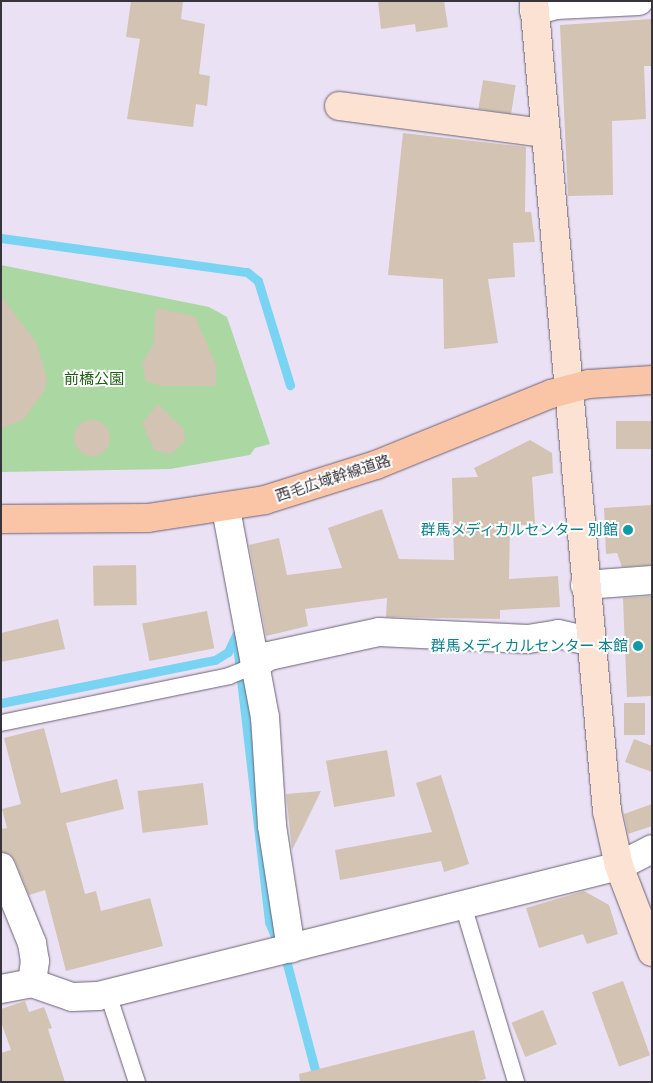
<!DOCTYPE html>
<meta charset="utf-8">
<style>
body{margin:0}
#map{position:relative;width:653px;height:1083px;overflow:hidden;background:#ebe1f5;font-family:"Archivo Narrow","Noto Sans JP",sans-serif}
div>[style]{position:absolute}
.green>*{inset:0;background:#aad7a2}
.stream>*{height:9px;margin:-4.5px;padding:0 4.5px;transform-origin:4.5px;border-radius:4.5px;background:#79d3f2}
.building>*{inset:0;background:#d2c3b2;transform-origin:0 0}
.round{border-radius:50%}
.roads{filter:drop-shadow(0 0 1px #6b6273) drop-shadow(0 0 1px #6b6273)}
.lane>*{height:16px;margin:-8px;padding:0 8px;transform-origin:8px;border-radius:8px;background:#fff}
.street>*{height:28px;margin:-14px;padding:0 14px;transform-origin:14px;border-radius:14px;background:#fff}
.secondary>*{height:28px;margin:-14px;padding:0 14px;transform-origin:14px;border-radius:14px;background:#fce2d3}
.primary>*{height:28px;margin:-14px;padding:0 14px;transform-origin:14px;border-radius:14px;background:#fac5a7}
.dots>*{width:14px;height:14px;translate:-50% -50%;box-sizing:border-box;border:2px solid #fff;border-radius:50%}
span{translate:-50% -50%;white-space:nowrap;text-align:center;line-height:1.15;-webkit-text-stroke:4px #fff;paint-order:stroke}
.park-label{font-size:15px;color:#1e5e10}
.street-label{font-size:15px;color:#38343c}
.culture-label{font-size:15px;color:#0d838f}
.right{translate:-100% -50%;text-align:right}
.frame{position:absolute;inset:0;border:2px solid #38343c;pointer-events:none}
</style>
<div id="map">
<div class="green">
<i style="clip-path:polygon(1px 265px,209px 307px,227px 317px,270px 444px,255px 448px,250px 455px,170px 469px,1px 472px)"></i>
</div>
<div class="stream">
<i style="left:1px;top:238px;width:248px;rotate:7.9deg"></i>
<i style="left:247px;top:272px;width:14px;rotate:39deg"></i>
<i style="left:258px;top:281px;width:109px;rotate:72.9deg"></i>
<i style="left:236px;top:636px;width:288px;rotate:83.4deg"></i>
<i style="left:269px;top:922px;width:46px;rotate:66.8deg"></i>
<i style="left:287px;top:964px;width:121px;rotate:75.2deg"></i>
<i style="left:1px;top:703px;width:218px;rotate:-11.4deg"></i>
<i style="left:215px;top:660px;width:15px;rotate:-32deg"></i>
<i style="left:228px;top:652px;width:19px;rotate:-65deg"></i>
</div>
<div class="building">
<i style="clip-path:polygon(131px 1px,183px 1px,181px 19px,205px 24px,199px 74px,210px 76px,207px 106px,196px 104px,193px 127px,127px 119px,140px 39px,126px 37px)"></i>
<i style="clip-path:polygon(378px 1px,444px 1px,448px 27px,416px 32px,415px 24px,381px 29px)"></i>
<i style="clip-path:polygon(651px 19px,652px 66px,644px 66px,646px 119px,612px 121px,613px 195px,568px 196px,560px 25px)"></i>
<i style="left:483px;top:80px;width:33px;height:29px;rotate:9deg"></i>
<i style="clip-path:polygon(403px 133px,526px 147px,525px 212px,531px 212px,535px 242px,513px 243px,515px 277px,488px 279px,498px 343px,444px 349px,443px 279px,388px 275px)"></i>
<i style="clip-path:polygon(1px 296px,36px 342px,47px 379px,44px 391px,24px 419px,1px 429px)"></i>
<i style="clip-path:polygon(156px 308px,195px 316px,216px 365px,216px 386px,160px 386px,146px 381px,142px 363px,153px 345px)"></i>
<i style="clip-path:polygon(158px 404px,184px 429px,185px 441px,171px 454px,154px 450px,142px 423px)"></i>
<i class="round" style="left:74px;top:420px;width:36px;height:36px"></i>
<i style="left:652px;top:421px;width:28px;height:36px;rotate:90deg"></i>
<i style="clip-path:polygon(530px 440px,552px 453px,553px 473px,532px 477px,535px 524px,510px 526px,509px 579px,558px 576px,560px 607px,500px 610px,500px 619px,386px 617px,387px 598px,305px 609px,308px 626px,266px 636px,249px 545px,279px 538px,287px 575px,342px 568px,328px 528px,382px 509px,399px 559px,454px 560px,452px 478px,478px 477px,474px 468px)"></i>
<i style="clip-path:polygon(652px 505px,652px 565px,622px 567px,617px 553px,606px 554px,604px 508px)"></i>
<i style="left:136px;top:565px;width:40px;height:43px;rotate:89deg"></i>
<i style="clip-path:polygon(652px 596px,652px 696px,627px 697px,623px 598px)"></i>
<i style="left:207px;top:611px;width:38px;height:66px;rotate:79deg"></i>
<i style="clip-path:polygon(58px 619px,65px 649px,1px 662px,1px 633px)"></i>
<i style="left:624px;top:703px;width:21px;height:32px"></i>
<i style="clip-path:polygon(44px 728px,61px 793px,117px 779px,124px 809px,66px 823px,85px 894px,96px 891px,101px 911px,150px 898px,163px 946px,66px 971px,45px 890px,29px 895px,15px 861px,10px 854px,1px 852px,1px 829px,7px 828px,2px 809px,21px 804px,4px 738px)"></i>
<i style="clip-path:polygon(634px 739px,652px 746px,652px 772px,625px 762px)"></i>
<i style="left:387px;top:750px;width:47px;height:62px;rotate:80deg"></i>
<i style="clip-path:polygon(441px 775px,469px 864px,444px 872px,441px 861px,340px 880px,335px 850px,432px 832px,416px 783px)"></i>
<i style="left:203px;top:783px;width:42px;height:66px;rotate:83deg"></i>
<i style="clip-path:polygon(321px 791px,304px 826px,292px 850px,286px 794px)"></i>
<i style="clip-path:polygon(652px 804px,652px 826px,628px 834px,624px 814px)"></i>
<i style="clip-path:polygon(584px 891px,609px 905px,618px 934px,587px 944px,583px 934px,539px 948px,526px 908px)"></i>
<i style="left:623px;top:981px;width:79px;height:33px;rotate:70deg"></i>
<i style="clip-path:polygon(25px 1001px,29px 1012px,44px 1007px,52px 1028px,48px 1029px,65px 1082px,1px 1082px,1px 1053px,11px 1050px,1px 1022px,1px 1009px)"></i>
<i style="left:543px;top:1010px;width:37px;height:34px;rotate:68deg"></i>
<i style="clip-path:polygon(474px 1030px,486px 1079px,474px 1082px,300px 1082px,299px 1074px)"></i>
</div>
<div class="roads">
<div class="lane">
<i style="left:1px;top:723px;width:233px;rotate:-11.6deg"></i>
<i style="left:229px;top:676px;width:27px;rotate:-22deg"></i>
<i style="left:463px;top:905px;width:185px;rotate:73.3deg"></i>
<i style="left:108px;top:994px;width:93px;rotate:71.8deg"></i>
</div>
<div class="street">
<i style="left:534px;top:11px;width:23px;rotate:-15deg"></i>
<i style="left:556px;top:5px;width:83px;rotate:-2.8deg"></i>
<i style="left:226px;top:509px;width:212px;rotate:79.4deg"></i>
<i style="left:265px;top:717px;width:109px;rotate:86.3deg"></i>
<i style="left:272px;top:826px;width:124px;rotate:81.2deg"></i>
<i style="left:585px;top:585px;width:67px;rotate:-4.3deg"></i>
<i style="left:254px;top:666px;width:18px;rotate:-34deg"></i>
<i style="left:269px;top:656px;width:113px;rotate:-12.3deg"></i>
<i style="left:379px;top:632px;width:149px;rotate:2.7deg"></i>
<i style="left:528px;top:639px;width:30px;rotate:-9deg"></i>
<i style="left:558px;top:634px;width:32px;rotate:13deg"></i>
<i style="left:1px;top:867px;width:82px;rotate:67.8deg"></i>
<i style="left:32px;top:943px;width:18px;rotate:81deg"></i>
<i style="left:35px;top:961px;width:22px;rotate:98deg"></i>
<i style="left:1px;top:989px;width:32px;rotate:-11deg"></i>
<i style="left:32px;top:983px;width:42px;rotate:19.3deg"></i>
<i style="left:72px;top:997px;width:26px;rotate:-2deg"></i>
<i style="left:98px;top:996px;width:537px;rotate:-14.01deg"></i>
<i style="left:619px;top:866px;width:37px;rotate:-27deg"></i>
</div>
<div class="secondary">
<i style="left:534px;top:1px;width:813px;rotate:84.85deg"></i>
<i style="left:607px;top:811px;width:56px;rotate:77.7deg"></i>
<i style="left:619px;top:866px;width:92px;rotate:69deg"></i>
<i style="left:339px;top:106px;width:207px;rotate:7.5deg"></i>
</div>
<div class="primary">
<i style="left:1px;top:519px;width:147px;rotate:-0.4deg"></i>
<i style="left:148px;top:518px;width:118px;rotate:-8.7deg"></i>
<i style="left:265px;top:500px;width:116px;rotate:-17.5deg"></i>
<i style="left:376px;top:465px;width:189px;rotate:-22.1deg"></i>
<i style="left:551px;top:394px;width:39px;rotate:-15deg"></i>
<i style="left:589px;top:384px;width:63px;rotate:-3.6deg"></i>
</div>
</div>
<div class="dots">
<i style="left:628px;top:530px;background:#0f9aa8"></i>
<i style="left:638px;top:646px;background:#0f9aa8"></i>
</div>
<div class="park-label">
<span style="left:94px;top:379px">前橋公園</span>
</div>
<div class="street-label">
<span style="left:333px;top:478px;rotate:-18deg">西毛広域幹線道路</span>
</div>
<div class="culture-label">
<span class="right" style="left:618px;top:530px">群馬メディカルセンター 別館</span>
<span class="right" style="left:628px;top:646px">群馬メディカルセンター 本館</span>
</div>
<div class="frame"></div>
</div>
